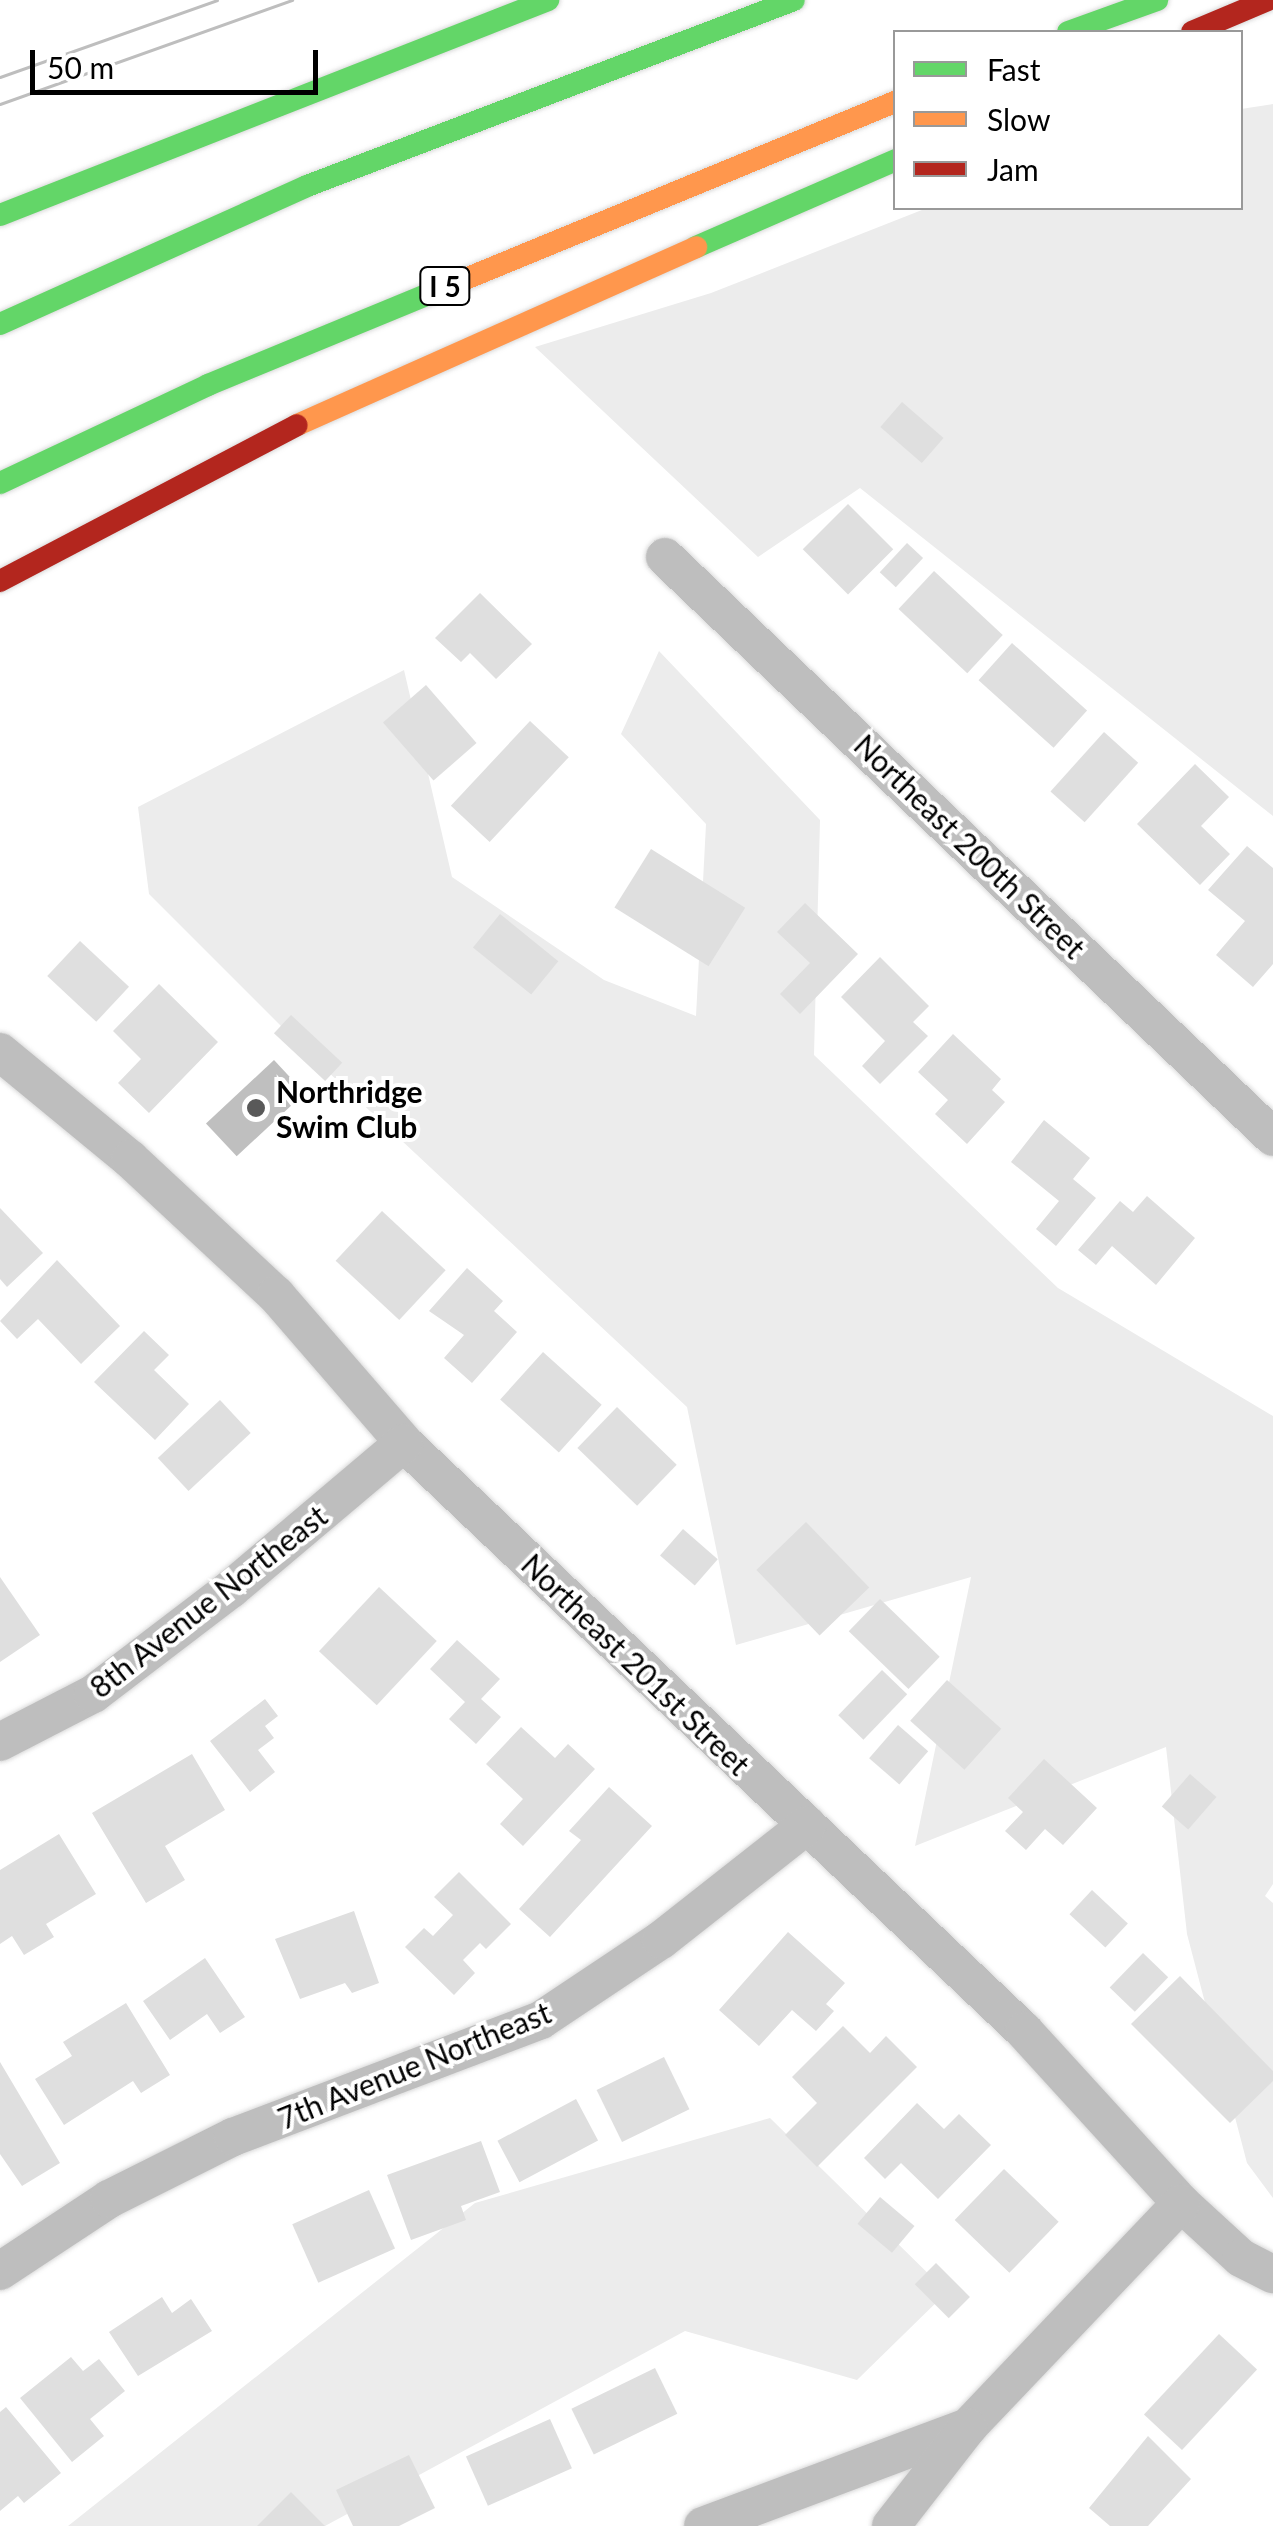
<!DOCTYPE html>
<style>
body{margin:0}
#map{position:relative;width:1273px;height:2526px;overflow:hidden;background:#fff;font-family:Lato,sans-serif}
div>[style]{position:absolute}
.green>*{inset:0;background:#ececec}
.water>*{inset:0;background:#bfbfbf;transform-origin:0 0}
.building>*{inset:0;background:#dfdfdf;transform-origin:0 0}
.roads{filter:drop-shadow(0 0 2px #dbdbdb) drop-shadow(0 0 2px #dbdbdb)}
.street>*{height:38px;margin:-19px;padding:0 19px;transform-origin:19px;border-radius:19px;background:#bebebe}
.fast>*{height:22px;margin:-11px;padding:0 11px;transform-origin:11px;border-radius:11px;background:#63d668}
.slow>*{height:22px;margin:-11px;padding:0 11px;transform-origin:11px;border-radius:11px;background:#ff974d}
.jam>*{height:22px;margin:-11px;padding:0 11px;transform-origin:11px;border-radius:11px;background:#b3261e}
.tram>*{height:2.5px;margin:-1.25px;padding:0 1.25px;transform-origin:1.25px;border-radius:1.25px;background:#bebebe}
.dots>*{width:28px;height:28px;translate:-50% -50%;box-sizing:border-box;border:5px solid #fff;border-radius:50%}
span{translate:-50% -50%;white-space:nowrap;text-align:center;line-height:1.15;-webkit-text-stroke:8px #fff;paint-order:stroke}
.shield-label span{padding:2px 8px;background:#fff;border:2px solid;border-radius:8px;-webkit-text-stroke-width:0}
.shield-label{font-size:28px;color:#000;font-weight:700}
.street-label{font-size:30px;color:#000}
.poi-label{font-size:30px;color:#000;font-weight:700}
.left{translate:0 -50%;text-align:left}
.legend{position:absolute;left:893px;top:30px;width:350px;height:180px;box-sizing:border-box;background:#fff;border:2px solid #999;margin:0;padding:12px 18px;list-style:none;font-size:30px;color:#000}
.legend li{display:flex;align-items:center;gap:20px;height:50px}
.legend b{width:50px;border:2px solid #999}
.scale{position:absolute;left:30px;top:50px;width:288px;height:45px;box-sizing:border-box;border:5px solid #000;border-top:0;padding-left:12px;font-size:30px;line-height:35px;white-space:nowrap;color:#000;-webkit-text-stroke:8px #fff;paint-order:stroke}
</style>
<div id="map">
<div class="green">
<i style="clip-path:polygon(1273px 104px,1273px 816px,860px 488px,758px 557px,535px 347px,711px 293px,927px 208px,1240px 208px,1241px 109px)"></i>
<i style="clip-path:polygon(659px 651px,820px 820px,814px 1055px,1058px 1288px,1273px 1416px,1273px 1884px,1265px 1896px,1273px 1903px,1273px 2198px,1247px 2163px,1187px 1934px,1166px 1747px,915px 1846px,971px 1577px,736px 1645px,687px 1407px,310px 1055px,149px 894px,138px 807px,404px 670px,452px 877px,604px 980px,696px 1016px,706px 824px,621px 734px)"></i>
<i style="clip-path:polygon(770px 2118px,947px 2292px,857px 2380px,685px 2331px,325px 2526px,68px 2526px,475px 2203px)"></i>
</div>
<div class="water">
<i style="left:274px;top:1060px;width:45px;height:93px;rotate:47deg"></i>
</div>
<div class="building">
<i style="left:902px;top:402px;width:55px;height:33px;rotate:41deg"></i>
<i style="left:848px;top:504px;width:64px;height:64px;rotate:45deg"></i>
<i style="left:907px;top:543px;width:22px;height:40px;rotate:43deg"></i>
<i style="left:934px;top:571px;width:94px;height:52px;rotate:43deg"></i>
<i style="clip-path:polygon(480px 593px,532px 644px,496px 679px,470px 653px,461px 662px,435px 638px)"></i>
<i style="left:1012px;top:643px;width:101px;height:50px;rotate:42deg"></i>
<i style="left:426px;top:685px;width:77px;height:57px;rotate:49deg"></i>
<i style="left:530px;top:721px;width:53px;height:116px;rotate:43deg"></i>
<i style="left:1104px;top:732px;width:46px;height:80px;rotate:42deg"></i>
<i style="clip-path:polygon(1195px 764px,1229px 797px,1201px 826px,1230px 854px,1200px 885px,1137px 824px)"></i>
<i style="clip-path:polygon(1247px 846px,1273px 868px,1273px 964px,1253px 987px,1216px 955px,1245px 921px,1208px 890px)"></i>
<i style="left:651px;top:849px;width:111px;height:69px;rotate:32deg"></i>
<i style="clip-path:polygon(805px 903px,858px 954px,800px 1014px,780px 994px,810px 963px,777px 932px)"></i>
<i style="left:500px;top:914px;width:75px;height:43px;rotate:39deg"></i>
<i style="left:80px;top:941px;width:67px;height:48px;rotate:43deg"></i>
<i style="clip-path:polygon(880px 957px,929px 1006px,913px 1022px,928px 1036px,880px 1084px,862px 1066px,885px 1041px,841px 997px)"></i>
<i style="clip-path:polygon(159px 984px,218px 1042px,149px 1113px,118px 1083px,141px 1059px,113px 1031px)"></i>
<i style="left:291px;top:1015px;width:70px;height:25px;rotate:43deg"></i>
<i style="clip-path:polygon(953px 1034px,1001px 1079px,992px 1090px,1005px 1102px,967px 1144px,935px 1114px,948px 1100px,918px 1072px)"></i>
<i style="clip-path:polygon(1044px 1120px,1090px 1158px,1073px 1179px,1096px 1198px,1056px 1246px,1036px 1229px,1059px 1201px,1011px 1162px)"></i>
<i style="clip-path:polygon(1147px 1196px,1195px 1238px,1156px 1285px,1112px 1246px,1096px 1265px,1078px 1250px,1120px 1201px,1133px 1212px)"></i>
<i style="clip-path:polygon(0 1208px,43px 1253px,7px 1287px,0 1279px)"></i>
<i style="left:382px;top:1211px;width:87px;height:68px;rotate:43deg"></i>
<i style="clip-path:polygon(57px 1260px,120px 1326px,81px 1364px,38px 1319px,17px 1339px,0 1321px)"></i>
<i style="clip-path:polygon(467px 1268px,503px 1301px,494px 1311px,517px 1332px,472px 1383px,444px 1358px,464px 1335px,429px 1311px)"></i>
<i style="clip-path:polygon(144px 1331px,169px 1355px,154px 1370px,189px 1404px,155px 1440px,94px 1382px)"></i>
<i style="left:543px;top:1352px;width:79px;height:64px;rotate:42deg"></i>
<i style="left:220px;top:1400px;width:45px;height:85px;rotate:47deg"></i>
<i style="left:617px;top:1407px;width:83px;height:57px;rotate:44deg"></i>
<i style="left:806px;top:1522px;width:91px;height:69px;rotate:46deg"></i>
<i style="left:683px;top:1529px;width:46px;height:35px;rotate:41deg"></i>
<i style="clip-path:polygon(0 1577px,40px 1635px,0 1662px)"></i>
<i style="left:379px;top:1587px;width:79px;height:88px;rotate:43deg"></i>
<i style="left:880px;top:1599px;width:83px;height:45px;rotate:44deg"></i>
<i style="clip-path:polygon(457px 1640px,500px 1679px,481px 1699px,501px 1717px,476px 1744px,449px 1719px,465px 1702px,430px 1669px)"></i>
<i style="left:882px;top:1670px;width:35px;height:63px;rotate:44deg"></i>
<i style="left:947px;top:1680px;width:73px;height:55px;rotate:42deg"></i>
<i style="clip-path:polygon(265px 1699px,278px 1716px,265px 1726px,274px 1738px,258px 1750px,275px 1772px,250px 1792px,210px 1741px)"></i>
<i style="left:898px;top:1725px;width:40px;height:44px;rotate:41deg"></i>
<i style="clip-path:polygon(521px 1727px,555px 1758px,568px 1744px,595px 1769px,523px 1846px,500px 1824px,523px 1799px,486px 1764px)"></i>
<i style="clip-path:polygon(192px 1754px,225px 1810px,165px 1846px,185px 1880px,146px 1903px,92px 1813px)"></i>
<i style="clip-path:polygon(1044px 1759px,1097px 1808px,1063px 1845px,1045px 1829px,1026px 1850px,1005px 1831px,1023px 1812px,1008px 1798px)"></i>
<i style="left:1190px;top:1774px;width:35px;height:43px;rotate:41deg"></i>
<i style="clip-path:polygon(609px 1787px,652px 1826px,550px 1937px,519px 1909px,581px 1840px,569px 1831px)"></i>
<i style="clip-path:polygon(59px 1834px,96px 1894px,46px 1924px,54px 1937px,24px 1955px,12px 1936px,0 1944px,0 1870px)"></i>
<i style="clip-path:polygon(459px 1872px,511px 1924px,486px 1949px,480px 1943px,463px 1960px,475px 1973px,454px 1995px,405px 1947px,424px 1928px,433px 1936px,453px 1915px,434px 1897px)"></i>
<i style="left:1092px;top:1890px;width:49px;height:33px;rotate:43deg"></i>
<i style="clip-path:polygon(354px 1911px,379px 1983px,352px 1993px,345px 1983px,300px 1999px,275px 1939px)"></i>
<i style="clip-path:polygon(788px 1932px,845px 1983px,826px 2004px,834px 2011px,816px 2031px,792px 2010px,759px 2046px,719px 2010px)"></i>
<i style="left:1143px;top:1953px;width:35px;height:48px;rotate:44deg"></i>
<i style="clip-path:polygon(205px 1958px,245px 2017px,220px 2033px,207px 2014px,170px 2040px,143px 2001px)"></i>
<i style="clip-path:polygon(1180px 1976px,1273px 2071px,1273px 2081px,1230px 2123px,1131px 2024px)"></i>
<i style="clip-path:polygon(126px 2003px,170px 2075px,141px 2093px,133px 2081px,64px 2125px,35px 2079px,72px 2056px,63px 2042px)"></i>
<i style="clip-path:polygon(843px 2026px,870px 2053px,886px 2036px,917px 2067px,817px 2167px,785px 2135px,817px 2103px,792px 2077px)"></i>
<i style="left:664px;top:2057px;width:58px;height:75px;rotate:64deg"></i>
<i style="clip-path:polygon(0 2062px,60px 2163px,22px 2186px,0 2154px)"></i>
<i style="left:576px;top:2099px;width:47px;height:89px;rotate:62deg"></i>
<i style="clip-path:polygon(917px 2103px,944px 2129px,959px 2114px,991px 2145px,938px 2199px,901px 2163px,885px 2179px,864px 2158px)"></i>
<i style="clip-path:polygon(481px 2141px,500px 2192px,461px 2206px,466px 2220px,411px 2240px,387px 2175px)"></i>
<i style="left:1004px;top:2169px;width:76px;height:71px;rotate:44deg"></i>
<i style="left:369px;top:2190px;width:64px;height:84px;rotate:66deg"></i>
<i style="left:880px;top:2197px;width:45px;height:35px;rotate:40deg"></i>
<i style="left:936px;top:2263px;width:48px;height:30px;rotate:45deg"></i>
<i style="clip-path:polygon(162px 2297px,172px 2313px,191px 2299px,212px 2331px,138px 2376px,109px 2332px)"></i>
<i style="left:1219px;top:2334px;width:52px;height:110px;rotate:43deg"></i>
<i style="clip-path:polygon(71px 2357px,83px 2371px,99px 2359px,125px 2391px,90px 2419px,104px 2436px,72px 2462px,20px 2398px)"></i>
<i style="left:655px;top:2368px;width:51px;height:93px;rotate:64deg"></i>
<i style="clip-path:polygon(6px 2407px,61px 2473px,24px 2503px,18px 2496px,0 2511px,0 2412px)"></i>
<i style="left:550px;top:2419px;width:54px;height:92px;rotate:66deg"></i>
<i style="clip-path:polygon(1148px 2436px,1191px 2479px,1148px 2526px,1110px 2526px,1089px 2508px)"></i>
<i style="clip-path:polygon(409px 2455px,435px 2508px,399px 2526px,353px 2526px,336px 2490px)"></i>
<i style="clip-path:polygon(291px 2492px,325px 2526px,257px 2526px)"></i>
</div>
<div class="roads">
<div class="street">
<i style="left:665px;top:557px;width:840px;rotate:43.65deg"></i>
<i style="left:0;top:1052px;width:168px;rotate:39.5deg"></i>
<i style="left:130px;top:1159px;width:200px;rotate:43deg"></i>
<i style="left:276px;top:1295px;width:196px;rotate:49.1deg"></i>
<i style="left:404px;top:1443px;width:854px;rotate:43.48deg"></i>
<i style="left:1024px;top:2031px;width:233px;rotate:47.6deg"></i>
<i style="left:1181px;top:2203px;width:81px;rotate:42.5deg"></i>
<i style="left:1241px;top:2258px;width:36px;rotate:27deg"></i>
<i style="left:0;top:1742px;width:105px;rotate:-27.3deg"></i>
<i style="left:93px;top:1694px;width:173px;rotate:-37.3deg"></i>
<i style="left:231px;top:1589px;width:226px;rotate:-40.2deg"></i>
<i style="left:0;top:2271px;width:131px;rotate:-33.4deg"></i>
<i style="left:109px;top:2199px;width:139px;rotate:-26.6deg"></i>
<i style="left:233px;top:2137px;width:329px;rotate:-20.8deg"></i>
<i style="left:541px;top:2020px;width:144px;rotate:-33.7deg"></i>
<i style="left:661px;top:1940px;width:186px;rotate:-38.2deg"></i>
<i style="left:703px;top:2526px;width:283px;rotate:-20.5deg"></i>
<i style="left:968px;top:2427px;width:309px;rotate:-46.4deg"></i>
<i style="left:891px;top:2526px;width:125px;rotate:-52.1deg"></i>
</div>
<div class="fast">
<i style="left:1068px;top:32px;width:95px;rotate:-19.8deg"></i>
<i style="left:0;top:215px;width:589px;rotate:-21.42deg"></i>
<i style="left:696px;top:247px;width:218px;rotate:-23.5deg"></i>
<i style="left:0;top:324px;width:337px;rotate:-24.2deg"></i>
<i style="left:307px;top:186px;width:521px;rotate:-20.9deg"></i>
<i style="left:0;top:483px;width:230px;rotate:-25.2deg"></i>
<i style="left:208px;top:385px;width:252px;rotate:-22.4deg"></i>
</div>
<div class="slow">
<i style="left:441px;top:289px;width:492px;rotate:-22.4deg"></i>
<i style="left:297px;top:425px;width:437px;rotate:-24deg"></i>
</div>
<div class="jam">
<i style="left:1192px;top:32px;width:82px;rotate:-22.8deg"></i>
<i style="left:0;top:581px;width:335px;rotate:-27.7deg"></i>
</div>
</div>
<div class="tram">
<i style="left:0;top:77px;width:230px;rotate:-19.5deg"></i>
<i style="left:0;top:104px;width:310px;rotate:-19.6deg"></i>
</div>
<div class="dots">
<i style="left:256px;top:1108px;background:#595959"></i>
</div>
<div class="shield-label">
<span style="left:445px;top:286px">I 5</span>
</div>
<div class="street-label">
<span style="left:970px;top:846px;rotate:44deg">Northeast 200th Street</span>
<span style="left:208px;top:1601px;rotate:-38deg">8th Avenue Northeast</span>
<span style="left:636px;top:1664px;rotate:44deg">Northeast 201st Street</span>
<span style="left:414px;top:2065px;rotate:-22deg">7th Avenue Northeast</span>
</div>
<div class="poi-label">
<span class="left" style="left:276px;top:1108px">Northridge<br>Swim Club</span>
</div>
<ul class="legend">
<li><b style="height:12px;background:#63d668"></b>Fast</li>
<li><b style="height:12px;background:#ff974d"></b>Slow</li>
<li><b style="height:12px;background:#b3261e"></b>Jam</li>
</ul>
<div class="scale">50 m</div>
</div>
